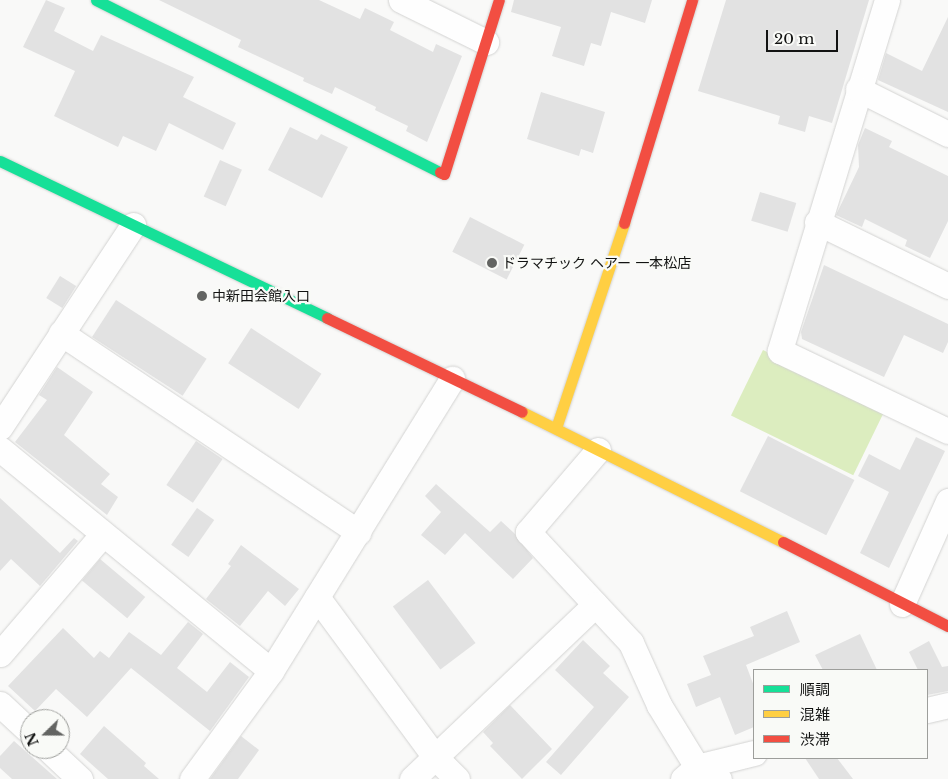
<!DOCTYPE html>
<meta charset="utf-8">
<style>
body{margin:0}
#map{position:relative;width:948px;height:779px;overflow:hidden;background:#f9f9f8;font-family:"Libre Baskerville","Noto Sans JP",serif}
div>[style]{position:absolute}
.green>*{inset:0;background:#dcedbf;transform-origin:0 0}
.building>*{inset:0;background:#e2e2e2;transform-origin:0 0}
.roads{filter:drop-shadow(0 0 1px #d3d3d2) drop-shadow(0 0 1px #d3d3d2)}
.street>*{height:25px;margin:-12.5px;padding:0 12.5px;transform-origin:12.5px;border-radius:12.5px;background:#fefefe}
.fast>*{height:11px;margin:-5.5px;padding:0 5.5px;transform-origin:5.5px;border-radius:5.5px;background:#16e098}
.slow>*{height:11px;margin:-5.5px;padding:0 5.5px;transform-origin:5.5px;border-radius:5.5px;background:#ffcf43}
.jam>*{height:11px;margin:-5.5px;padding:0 5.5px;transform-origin:5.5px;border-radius:5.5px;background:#f24e42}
.dots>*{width:14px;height:14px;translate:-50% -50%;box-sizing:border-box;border:2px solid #f9faf7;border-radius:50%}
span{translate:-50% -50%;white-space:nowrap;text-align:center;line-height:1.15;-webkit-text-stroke:4.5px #f9faf7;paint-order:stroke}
.poi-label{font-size:14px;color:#121312}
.left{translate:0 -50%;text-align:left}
.legend{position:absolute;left:753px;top:669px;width:175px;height:90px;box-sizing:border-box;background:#f9faf7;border:1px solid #9d9e9b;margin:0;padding:6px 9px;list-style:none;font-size:15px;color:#121312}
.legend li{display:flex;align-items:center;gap:10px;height:25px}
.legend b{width:25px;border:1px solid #9d9e9b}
.north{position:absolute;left:20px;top:709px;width:50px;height:50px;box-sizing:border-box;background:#f9faf7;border:1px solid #9d9e9b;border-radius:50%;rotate:248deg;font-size:14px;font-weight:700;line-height:20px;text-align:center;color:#121312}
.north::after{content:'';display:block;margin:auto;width:18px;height:22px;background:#636462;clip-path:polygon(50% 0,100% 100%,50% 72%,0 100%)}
.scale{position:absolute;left:766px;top:30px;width:72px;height:22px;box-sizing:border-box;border:2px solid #121312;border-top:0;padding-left:6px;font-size:15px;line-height:18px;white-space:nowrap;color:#121312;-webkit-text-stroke:4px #f9faf7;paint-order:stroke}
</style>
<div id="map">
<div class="green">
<i style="left:763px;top:350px;width:136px;height:73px;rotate:26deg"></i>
</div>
<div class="building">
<i style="clip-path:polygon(46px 0,65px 8px,54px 31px,93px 51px,101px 35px,194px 77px,183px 97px,236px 123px,223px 150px,169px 123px,156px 151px,123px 136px,118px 147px,54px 116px,75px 71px,23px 47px)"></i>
<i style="clip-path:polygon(159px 0,319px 0,360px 19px,365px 8px,394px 22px,390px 30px,433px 52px,436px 44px,462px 56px,427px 142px,406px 131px,408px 126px,375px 110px,376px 107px,335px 87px,332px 94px,303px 81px,304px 78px,238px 47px,241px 40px)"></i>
<i style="clip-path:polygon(514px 0,652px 0,645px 23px,611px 12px,601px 46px,591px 43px,584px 66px,552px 56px,561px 27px,511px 12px)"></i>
<i style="clip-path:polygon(726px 0,869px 0,832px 123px,809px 116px,805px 132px,778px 124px,780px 116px,698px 91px)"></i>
<i style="clip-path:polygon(948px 17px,948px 112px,878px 80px,886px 53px,922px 71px)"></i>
<i style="clip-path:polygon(541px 92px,605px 112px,593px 153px,581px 149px,579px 156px,527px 139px)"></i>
<i style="clip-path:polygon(290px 127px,317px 140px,321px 134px,348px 147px,322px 198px,268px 170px)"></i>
<i style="clip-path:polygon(865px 128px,892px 141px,889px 147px,948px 176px,948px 221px,930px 258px,905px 246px,907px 240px,865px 219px,862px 227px,836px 215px,859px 167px,858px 145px)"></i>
<i style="left:220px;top:160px;width:24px;height:40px;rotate:24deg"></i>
<i style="left:760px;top:192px;width:38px;height:30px;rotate:17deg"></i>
<i style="left:470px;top:217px;width:61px;height:39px;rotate:27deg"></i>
<i style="clip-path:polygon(824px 265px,948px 324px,948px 342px,943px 353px,904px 335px,884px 377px,802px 339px,801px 332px)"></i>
<i style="left:60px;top:276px;width:19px;height:26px;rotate:32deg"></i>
<i style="left:116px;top:300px;width:108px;height:44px;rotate:33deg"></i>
<i style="left:251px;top:328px;width:84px;height:42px;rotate:33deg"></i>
<i style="clip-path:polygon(57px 367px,93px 392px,64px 435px,110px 474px,101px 484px,118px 497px,107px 515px,15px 442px,47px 400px,39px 395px)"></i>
<i style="left:768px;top:436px;width:97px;height:62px;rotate:27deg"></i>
<i style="clip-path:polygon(916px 437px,945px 451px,889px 568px,860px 553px,889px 492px,858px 476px,869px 454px,900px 470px)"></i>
<i style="left:196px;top:441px;width:32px;height:53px;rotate:34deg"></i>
<i style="clip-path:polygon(436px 484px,490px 532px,501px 521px,514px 533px,533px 558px,513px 579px,465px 533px,445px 555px,421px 535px,441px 512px,425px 496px)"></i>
<i style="clip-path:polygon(0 498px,60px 553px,74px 538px,78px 541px,40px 586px,11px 559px,0 571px)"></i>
<i style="left:197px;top:508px;width:21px;height:45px;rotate:35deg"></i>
<i style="clip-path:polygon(241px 545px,299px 589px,285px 606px,268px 591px,240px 626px,206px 599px,231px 566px,228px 564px)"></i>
<i style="left:100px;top:559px;width:59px;height:28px;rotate:40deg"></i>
<i style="left:428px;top:580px;width:79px;height:44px;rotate:53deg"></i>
<i style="clip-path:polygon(787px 611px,800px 642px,746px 665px,754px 686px,754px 727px,735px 735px,720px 697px,696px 707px,687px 684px,711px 675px,703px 656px,754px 636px,750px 627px)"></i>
<i style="clip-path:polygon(188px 622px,203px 634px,177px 668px,207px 692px,230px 662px,249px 677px,210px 731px,131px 668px,87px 717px,56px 689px,35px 711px,8px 686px,63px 628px,94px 658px,100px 651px,109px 658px,129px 632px,161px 655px)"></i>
<i style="clip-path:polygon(860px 634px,877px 670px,823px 670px,815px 655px)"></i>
<i style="clip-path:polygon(583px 640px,610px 666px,603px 673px,629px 697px,561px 775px,546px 762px,594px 707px,555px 670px)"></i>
<i style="clip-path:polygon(929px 641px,942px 667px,948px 666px,948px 691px,927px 695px,927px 670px,918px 670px,909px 652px)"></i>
<i style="clip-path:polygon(510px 705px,552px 749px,522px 779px,490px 746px,493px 743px,483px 732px)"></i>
<i style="clip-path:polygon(104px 726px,146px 763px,144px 766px,159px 779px,108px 779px,80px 754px)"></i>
<i style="clip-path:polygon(241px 736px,259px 750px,238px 779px,210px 779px)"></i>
<i style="clip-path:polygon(14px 741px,57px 779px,12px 779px,0 768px,0 756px)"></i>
<i style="clip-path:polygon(805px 758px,837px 758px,853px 779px,819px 779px)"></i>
</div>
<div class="roads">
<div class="street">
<i style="left:401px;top:0;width:95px;rotate:26.3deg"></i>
<i style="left:887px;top:0;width:367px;rotate:107deg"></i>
<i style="left:780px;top:351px;width:186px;rotate:25.5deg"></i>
<i style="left:858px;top:89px;width:101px;rotate:26.6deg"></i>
<i style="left:817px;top:222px;width:146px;rotate:26deg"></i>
<i style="left:61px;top:333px;width:358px;rotate:33.8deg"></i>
<i style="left:0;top:427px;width:242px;rotate:-56.6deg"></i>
<i style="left:0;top:449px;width:350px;rotate:39.3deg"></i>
<i style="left:598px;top:450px;width:108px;rotate:130.5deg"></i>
<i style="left:528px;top:532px;width:151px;rotate:47.1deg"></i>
<i style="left:631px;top:643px;width:68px;rotate:65.7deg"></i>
<i style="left:659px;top:705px;width:73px;rotate:58.5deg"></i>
<i style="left:697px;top:767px;width:25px;rotate:29deg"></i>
<i style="left:317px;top:597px;width:199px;rotate:53.6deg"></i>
<i style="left:435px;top:757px;width:31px;rotate:45deg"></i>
<i style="left:902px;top:604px;width:113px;rotate:-65.9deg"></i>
<i style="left:0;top:654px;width:158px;rotate:-49.4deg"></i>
<i style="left:0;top:704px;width:41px;rotate:43deg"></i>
<i style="left:927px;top:710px;width:22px;rotate:-13deg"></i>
<i style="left:48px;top:749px;width:44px;rotate:43.2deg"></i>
<i style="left:192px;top:779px;width:134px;rotate:-53.8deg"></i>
<i style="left:271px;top:671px;width:344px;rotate:-58.2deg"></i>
<i style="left:412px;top:779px;width:253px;rotate:-43.6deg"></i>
<i style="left:683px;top:779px;width:18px;rotate:-41deg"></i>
<i style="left:697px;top:767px;width:59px;rotate:-13.8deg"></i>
</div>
<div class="fast">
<i style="left:96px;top:0;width:385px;rotate:26.6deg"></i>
<i style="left:0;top:161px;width:363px;rotate:25.6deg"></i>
</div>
<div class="slow">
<i style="left:522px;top:412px;width:292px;rotate:26.5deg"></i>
<i style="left:556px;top:428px;width:216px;rotate:-71.6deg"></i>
</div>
<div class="jam">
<i style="left:440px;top:172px;width:4px;rotate:27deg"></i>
<i style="left:444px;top:174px;width:182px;rotate:-72.5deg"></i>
<i style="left:624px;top:223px;width:233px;rotate:-73deg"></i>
<i style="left:327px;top:318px;width:216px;rotate:25.7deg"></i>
<i style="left:783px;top:542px;width:185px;rotate:27deg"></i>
</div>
</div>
<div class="dots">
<i style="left:492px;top:263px;background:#636462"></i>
<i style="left:202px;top:296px;background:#636462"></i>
</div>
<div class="poi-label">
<span class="left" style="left:502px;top:263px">ドラマチック ヘアー 一本松店</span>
<span class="left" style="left:212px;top:296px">中新田会館入口</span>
</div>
<ul class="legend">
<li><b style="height:6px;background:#16e098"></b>順調</li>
<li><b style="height:6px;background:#ffcf43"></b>混雑</li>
<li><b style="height:6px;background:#f24e42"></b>渋滞</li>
</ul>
<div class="north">N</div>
<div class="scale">20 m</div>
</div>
